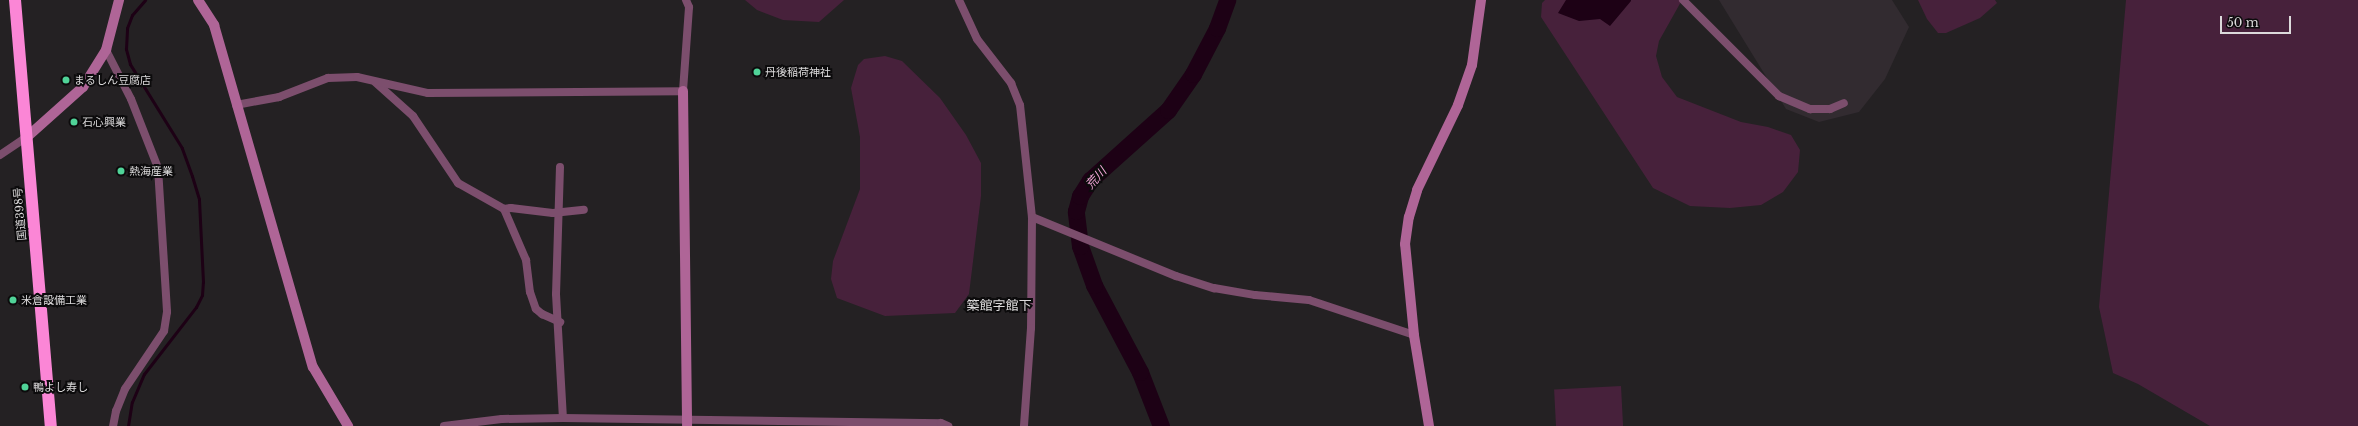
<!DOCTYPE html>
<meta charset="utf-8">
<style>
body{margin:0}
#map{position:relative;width:2358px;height:426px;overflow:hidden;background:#242123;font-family:"Libre Baskerville","Noto Sans JP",serif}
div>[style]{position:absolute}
.built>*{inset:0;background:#322b30}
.green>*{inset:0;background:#47213b;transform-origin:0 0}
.water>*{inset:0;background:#1d0115}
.stream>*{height:3px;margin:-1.5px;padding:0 1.5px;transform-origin:1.5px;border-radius:1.5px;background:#1d0115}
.river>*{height:17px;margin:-8.5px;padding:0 8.5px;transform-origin:8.5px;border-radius:8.5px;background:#1d0115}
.street>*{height:8px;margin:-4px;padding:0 4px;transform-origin:4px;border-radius:4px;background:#7c4e6d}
.secondary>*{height:10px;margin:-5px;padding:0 5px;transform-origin:5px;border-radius:5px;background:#af6597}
.highway>*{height:12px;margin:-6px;padding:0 6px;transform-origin:6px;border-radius:6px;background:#fb86d6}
.dots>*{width:11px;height:11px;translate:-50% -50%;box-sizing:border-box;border:2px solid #0c0b0c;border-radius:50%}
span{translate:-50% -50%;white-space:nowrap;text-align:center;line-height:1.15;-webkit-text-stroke:4px #0c0b0c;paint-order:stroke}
.poi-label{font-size:11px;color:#dcdadb}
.left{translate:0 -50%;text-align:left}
.street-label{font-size:11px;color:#dcdadb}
.water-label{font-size:12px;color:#f6a9db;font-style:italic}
.quarter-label{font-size:13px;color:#dcdadb}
.scale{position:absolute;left:2220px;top:16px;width:71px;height:18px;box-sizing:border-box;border:2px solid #dcdadb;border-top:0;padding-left:5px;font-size:12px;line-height:14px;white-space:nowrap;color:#dcdadb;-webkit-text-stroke:3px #0c0b0c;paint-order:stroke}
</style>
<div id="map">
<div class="built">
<i style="clip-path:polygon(1719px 0,1892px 0,1909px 27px,1885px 79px,1859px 112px,1819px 122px,1786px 109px)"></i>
</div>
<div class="green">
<i style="clip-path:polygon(745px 0,844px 0,819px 22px,783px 20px,757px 10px)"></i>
<i style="clip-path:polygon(1545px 0,1682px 0,1659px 41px,1656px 56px,1662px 77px,1677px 97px,1741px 122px,1768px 127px,1791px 135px,1800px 150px,1798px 172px,1783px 192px,1761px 205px,1730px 208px,1690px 206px,1653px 188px,1541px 17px,1542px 3px)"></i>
<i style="clip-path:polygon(1918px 0,1995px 0,1997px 3px,1980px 18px,1946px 33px,1938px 33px,1927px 19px)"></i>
<i style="clip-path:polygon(2126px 0,2358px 0,2358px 426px,2210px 426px,2138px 384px,2113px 373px,2099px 307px)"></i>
<i style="clip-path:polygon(885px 56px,902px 61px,940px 98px,966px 135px,981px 163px,981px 196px,969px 294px,955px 313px,885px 316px,837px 298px,831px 279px,833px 261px,860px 189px,860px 137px,851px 88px,858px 65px,864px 59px)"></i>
<i style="left:1621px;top:386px;width:40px;height:67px;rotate:87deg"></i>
</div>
<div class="water">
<i style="clip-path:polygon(1566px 0,1631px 0,1631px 1px,1610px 26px,1600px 19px,1579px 21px,1558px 13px)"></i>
</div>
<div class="stream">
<i style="left:128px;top:426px;width:24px;rotate:-81deg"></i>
<i style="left:132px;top:402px;width:30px;rotate:-67deg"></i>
<i style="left:144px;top:374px;width:85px;rotate:-52.2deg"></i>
<i style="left:196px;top:307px;width:13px;rotate:-63deg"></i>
<i style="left:202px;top:295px;width:13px;rotate:-86deg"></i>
<i style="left:203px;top:282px;width:83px;rotate:-92.8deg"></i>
<i style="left:199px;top:199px;width:24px;rotate:-107deg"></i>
<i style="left:192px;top:176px;width:30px;rotate:-110deg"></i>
<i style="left:182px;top:148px;width:99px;rotate:-121.8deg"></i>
<i style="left:130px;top:64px;width:16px;rotate:-105deg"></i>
<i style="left:126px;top:49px;width:21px;rotate:-87deg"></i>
<i style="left:127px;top:28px;width:14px;rotate:-69deg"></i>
<i style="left:132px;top:15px;width:20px;rotate:-49deg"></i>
</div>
<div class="river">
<i style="left:1161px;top:426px;width:58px;rotate:-111.3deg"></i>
<i style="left:1140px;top:372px;width:98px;rotate:-117.9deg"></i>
<i style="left:1094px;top:285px;width:41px;rotate:-109.7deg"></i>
<i style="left:1080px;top:246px;width:35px;rotate:-97deg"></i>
<i style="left:1076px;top:211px;width:16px;rotate:-75deg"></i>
<i style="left:1080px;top:196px;width:19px;rotate:-58deg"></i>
<i style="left:1090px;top:180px;width:105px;rotate:-41.9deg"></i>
<i style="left:1168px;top:110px;width:44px;rotate:-55.2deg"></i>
<i style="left:1193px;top:74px;width:52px;rotate:-62.4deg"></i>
<i style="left:1217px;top:28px;width:30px;rotate:-70deg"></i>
</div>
<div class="street">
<i style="left:959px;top:0;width:43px;rotate:65.2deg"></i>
<i style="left:977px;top:39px;width:56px;rotate:52.3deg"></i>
<i style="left:1011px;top:83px;width:24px;rotate:68deg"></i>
<i style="left:1020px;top:105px;width:113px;rotate:83.9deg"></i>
<i style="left:1032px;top:217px;width:111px;rotate:90.5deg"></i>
<i style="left:1031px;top:328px;width:98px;rotate:94.1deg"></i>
<i style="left:1683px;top:0;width:136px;rotate:45deg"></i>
<i style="left:1779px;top:96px;width:34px;rotate:23deg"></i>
<i style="left:1810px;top:109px;width:20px"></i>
<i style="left:1830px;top:109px;width:15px;rotate:-23deg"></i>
<i style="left:106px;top:50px;width:55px;rotate:63deg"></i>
<i style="left:131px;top:99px;width:74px;rotate:68.6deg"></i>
<i style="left:158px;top:168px;width:144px;rotate:86.4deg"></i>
<i style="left:167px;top:312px;width:19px;rotate:99deg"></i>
<i style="left:164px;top:331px;width:70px;rotate:123.9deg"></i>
<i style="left:125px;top:389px;width:24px;rotate:112deg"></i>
<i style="left:116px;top:411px;width:15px;rotate:101deg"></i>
<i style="left:375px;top:82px;width:51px;rotate:41.8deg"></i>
<i style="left:413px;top:116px;width:81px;rotate:56.1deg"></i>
<i style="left:458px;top:183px;width:53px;rotate:29.5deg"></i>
<i style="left:504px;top:209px;width:56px;rotate:66.7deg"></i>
<i style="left:526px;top:260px;width:32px;rotate:83deg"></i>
<i style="left:530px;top:292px;width:18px;rotate:71deg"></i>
<i style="left:536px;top:309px;width:8px;rotate:40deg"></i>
<i style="left:542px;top:314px;width:20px;rotate:24deg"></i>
<i style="left:236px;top:105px;width:44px;rotate:-10.5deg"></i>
<i style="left:279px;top:97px;width:53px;rotate:-21.2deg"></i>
<i style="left:328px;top:78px;width:29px;rotate:-2deg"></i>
<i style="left:357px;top:77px;width:73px;rotate:12.7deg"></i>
<i style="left:428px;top:93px;width:255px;rotate:-0.4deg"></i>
<i style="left:683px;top:91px;width:84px;rotate:-85.9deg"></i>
<i style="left:689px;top:7px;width:8px;rotate:-113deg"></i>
<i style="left:0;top:155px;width:32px;rotate:-34deg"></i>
<i style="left:560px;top:167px;width:127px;rotate:91.8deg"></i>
<i style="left:556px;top:294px;width:124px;rotate:86.8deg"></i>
<i style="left:504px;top:209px;width:7px;rotate:-8deg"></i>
<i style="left:511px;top:208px;width:42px;rotate:6.8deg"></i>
<i style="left:553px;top:213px;width:31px;rotate:-6deg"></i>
<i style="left:1032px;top:217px;width:156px;rotate:22.3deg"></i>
<i style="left:1176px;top:276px;width:40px;rotate:18deg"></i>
<i style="left:1214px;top:288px;width:42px;rotate:9.7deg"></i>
<i style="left:1255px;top:295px;width:54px;rotate:5.3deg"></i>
<i style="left:1309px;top:300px;width:111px;rotate:18.4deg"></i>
<i style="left:444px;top:426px;width:58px;rotate:-6.9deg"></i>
<i style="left:502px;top:419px;width:61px;rotate:-0.9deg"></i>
<i style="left:563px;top:418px;width:378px;rotate:0.8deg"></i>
<i style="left:941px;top:423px;width:8px;rotate:23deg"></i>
</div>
<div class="secondary">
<i style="left:198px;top:0;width:30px;rotate:57deg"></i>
<i style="left:214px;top:25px;width:356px;rotate:73.9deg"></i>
<i style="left:313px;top:367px;width:69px;rotate:59.3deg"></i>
<i style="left:683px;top:91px;width:335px;rotate:89.3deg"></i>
<i style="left:27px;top:137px;width:75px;rotate:-41.8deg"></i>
<i style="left:83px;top:87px;width:44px;rotate:-58.1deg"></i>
<i style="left:106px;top:50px;width:52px;rotate:-75.4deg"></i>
<i style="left:1429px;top:426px;width:92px;rotate:-99.4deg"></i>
<i style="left:1414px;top:335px;width:91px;rotate:-95.6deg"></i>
<i style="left:1405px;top:244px;width:27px;rotate:-82deg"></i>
<i style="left:1409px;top:217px;width:28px;rotate:-73deg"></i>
<i style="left:1417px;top:190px;width:94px;rotate:-64.2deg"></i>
<i style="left:1458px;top:105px;width:42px;rotate:-70.7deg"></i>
<i style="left:1472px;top:65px;width:66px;rotate:-82.1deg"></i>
</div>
<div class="highway">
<i style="left:15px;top:0;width:428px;rotate:85.2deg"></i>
</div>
<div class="dots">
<i style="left:757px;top:72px;background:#50d398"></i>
<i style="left:66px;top:80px;background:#50d398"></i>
<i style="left:74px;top:122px;background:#50d398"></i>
<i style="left:121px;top:171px;background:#50d398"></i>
<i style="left:13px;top:300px;background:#50d398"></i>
<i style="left:25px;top:387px;background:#50d398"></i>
</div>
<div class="poi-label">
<span class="left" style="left:765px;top:72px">丹後稲荷神社</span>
<span class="left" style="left:74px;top:80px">まるしん豆腐店</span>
<span class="left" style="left:82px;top:122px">石心興業</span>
<span class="left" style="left:129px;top:171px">熱海産業</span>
<span class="left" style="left:21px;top:300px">米倉設備工業</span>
<span class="left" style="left:33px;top:387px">鴨よし寿し</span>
</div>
<div class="street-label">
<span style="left:20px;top:214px;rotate:-95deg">国道398号</span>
</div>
<div class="water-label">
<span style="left:1096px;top:178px;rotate:-48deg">荒川</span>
</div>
<div class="quarter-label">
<span style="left:999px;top:306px">築館字館下</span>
</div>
<div class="scale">50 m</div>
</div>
